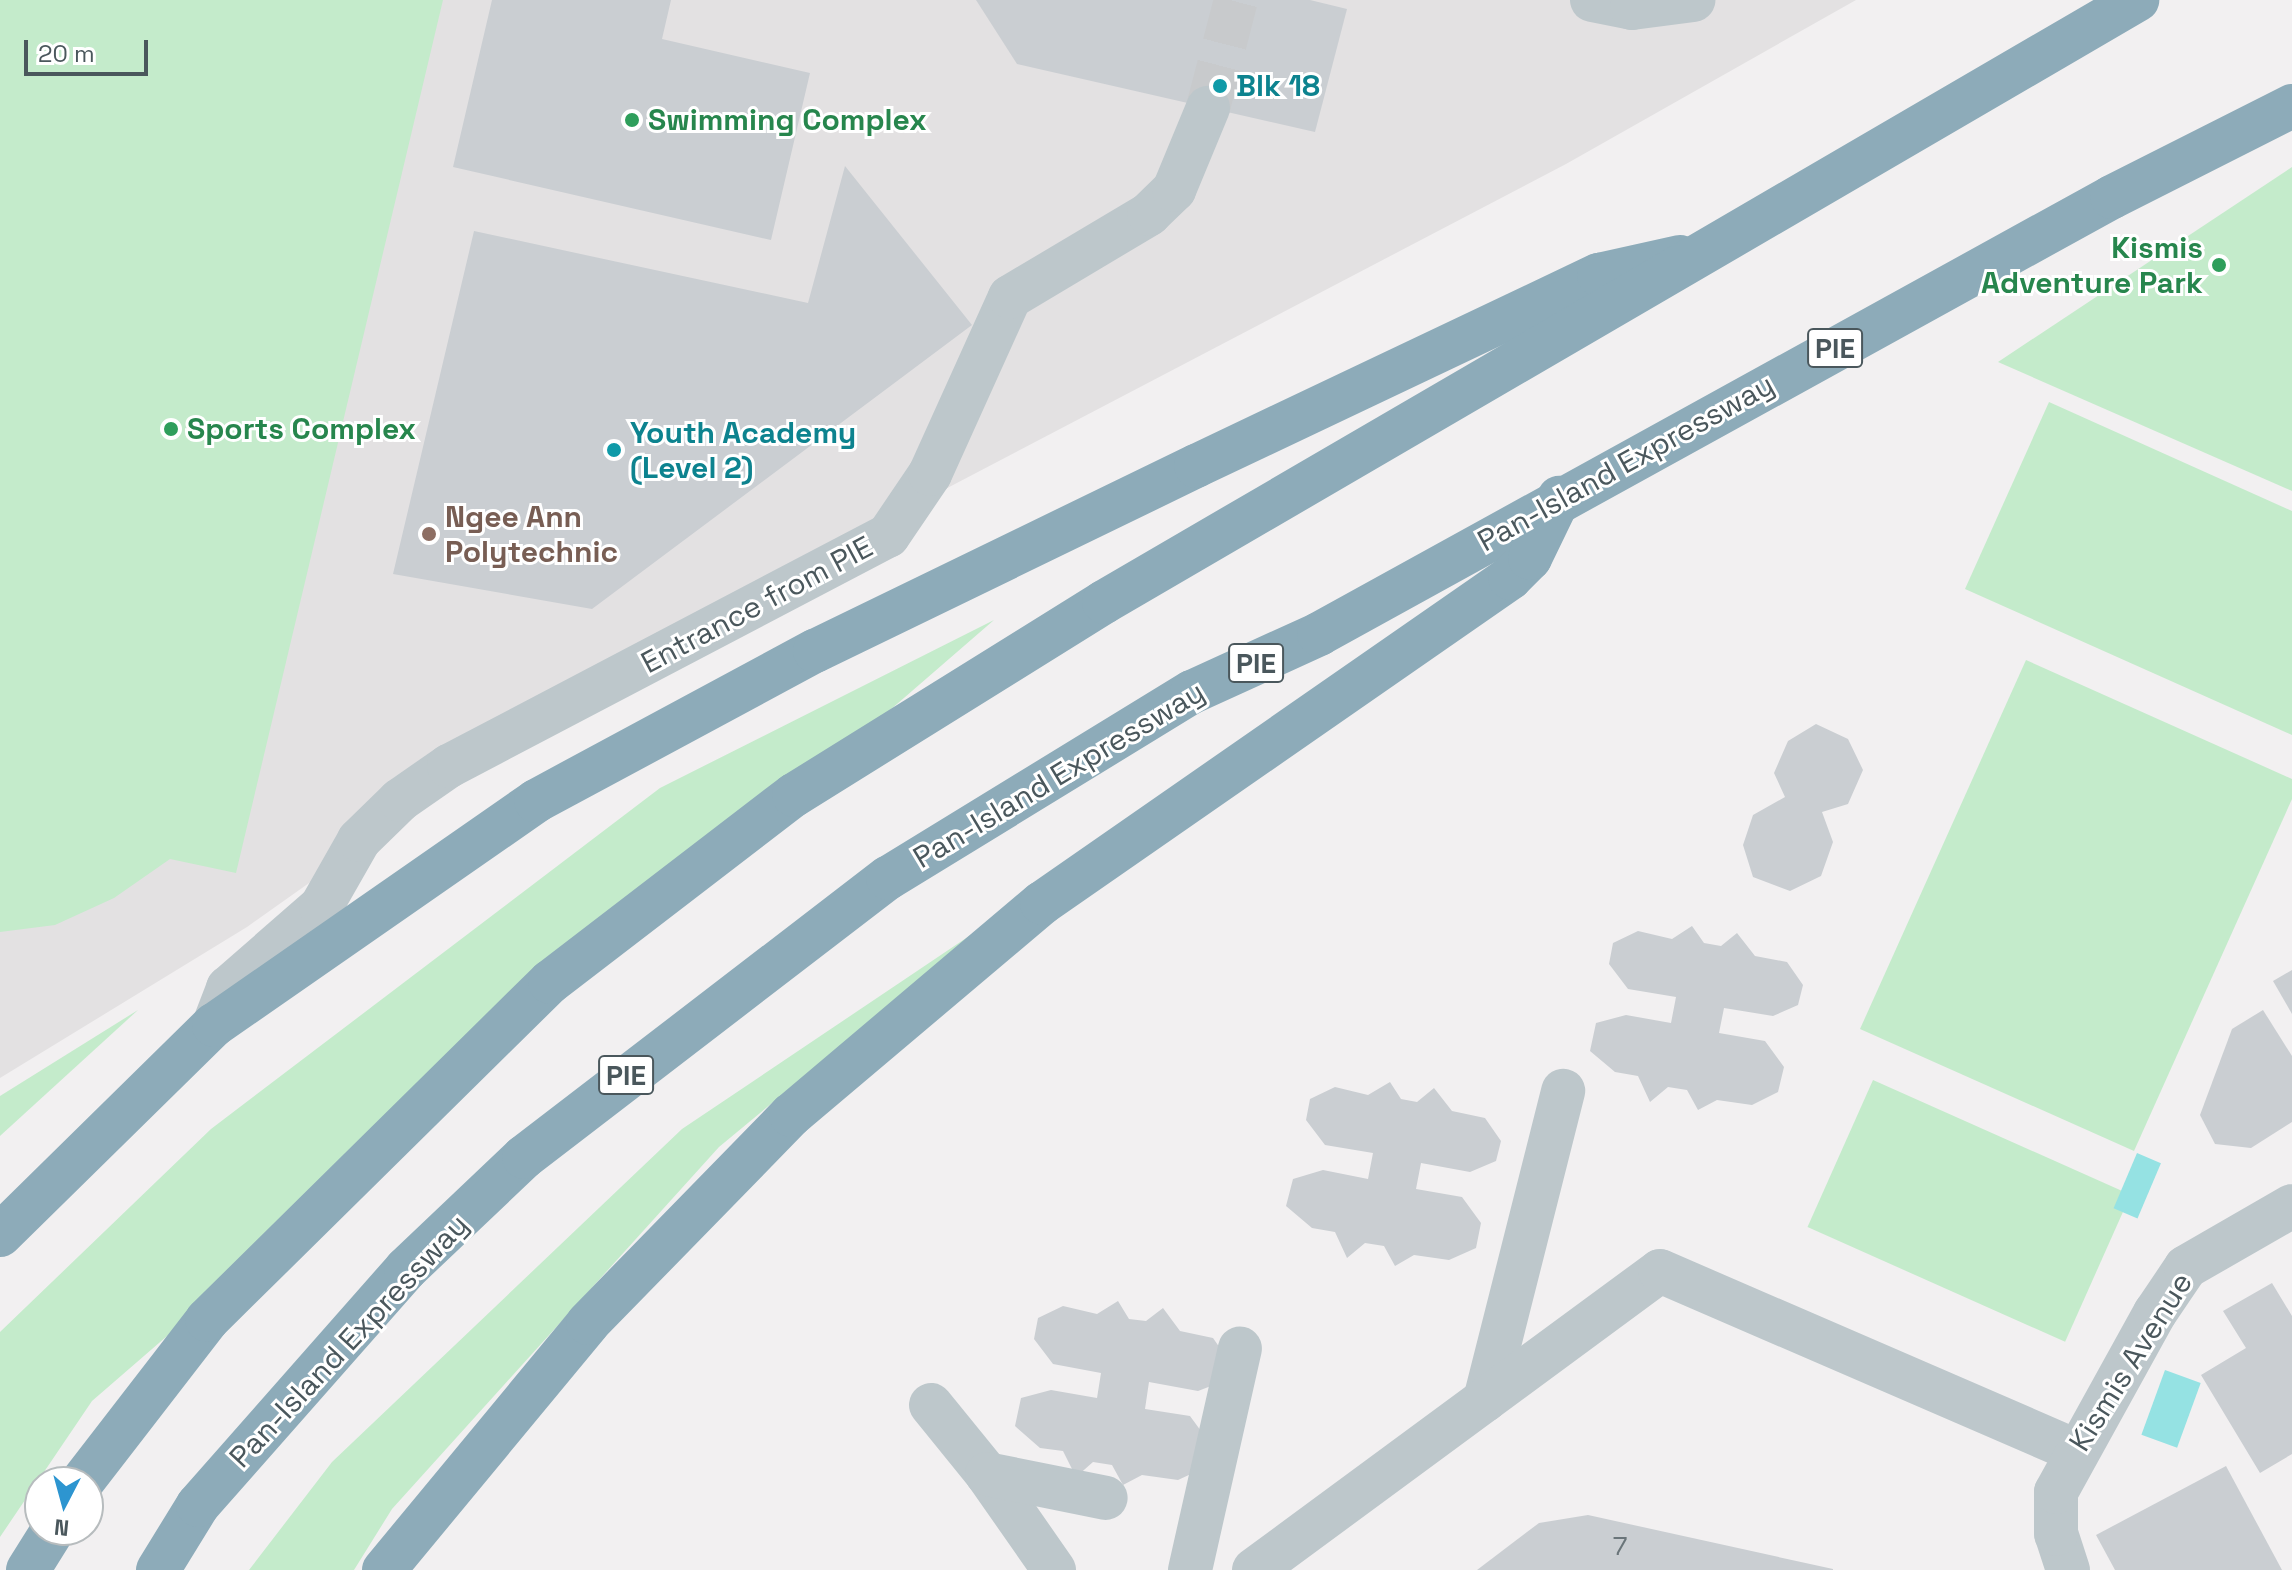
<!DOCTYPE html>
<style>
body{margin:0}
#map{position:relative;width:2292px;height:1570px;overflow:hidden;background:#f2f0f1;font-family:"Space Grotesk",sans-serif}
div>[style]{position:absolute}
.education>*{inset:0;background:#e3e1e2}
.green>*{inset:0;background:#c4ebcb;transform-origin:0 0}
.water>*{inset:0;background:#95e2e3;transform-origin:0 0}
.building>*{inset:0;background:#caced2}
.minor-tunnel>*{height:44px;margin-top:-22px;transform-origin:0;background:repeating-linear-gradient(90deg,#c8cacc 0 44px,transparent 0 66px)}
.minor>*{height:44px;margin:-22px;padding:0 22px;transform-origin:22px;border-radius:22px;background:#bdc7cb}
.highway>*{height:44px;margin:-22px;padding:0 22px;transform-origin:22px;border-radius:22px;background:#8dabb9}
.dots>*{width:22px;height:22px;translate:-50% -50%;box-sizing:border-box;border:4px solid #fff;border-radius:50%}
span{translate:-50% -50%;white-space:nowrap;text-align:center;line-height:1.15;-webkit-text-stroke:6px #fff;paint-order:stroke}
.number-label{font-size:26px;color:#6a757a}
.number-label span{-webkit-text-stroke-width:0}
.shield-label span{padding:2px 6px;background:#fff;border:2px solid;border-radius:6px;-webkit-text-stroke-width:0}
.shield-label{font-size:28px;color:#4a575c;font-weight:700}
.culture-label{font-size:30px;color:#0d838f;font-weight:700}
.left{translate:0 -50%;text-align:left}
.leisure-label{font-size:30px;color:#27864d;font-weight:700}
.right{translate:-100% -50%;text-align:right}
.street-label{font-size:30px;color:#4a575c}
.education-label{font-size:30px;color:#785e54;font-weight:700}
.north{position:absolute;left:24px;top:1466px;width:80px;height:80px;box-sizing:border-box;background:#fff;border:2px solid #b7bcbe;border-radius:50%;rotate:186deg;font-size:22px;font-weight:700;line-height:32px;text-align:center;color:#4a575c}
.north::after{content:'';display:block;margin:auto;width:28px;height:36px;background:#2d95d0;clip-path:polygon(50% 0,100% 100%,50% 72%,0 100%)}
.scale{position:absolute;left:24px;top:40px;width:124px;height:36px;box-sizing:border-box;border:4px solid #4a575c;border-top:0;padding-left:10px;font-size:24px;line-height:28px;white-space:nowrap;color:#4a575c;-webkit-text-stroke:6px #fff;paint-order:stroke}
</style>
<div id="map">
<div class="education">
<i style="clip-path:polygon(0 0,1856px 0,1566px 164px,638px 650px,247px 927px,0 1078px)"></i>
</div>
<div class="green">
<i style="clip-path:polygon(0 0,443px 0,236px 873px,170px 859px,114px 898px,55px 925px,0 932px)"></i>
<i style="clip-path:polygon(2292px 167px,2292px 491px,1998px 362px)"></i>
<i style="clip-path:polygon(2049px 402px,2292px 511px,2292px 735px,1965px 589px)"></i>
<i style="clip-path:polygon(994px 620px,92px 1401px,0 1537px,0 1332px,211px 1129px,660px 788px)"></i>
<i style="clip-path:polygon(2026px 660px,2292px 779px,2292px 799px,2134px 1151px,1860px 1029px)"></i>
<i style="clip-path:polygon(990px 922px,719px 1147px,392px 1509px,354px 1570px,249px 1570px,332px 1462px,682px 1129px)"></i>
<i style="clip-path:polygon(138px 1010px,0 1136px,0 1096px)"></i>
<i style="left:1873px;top:1080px;width:282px;height:161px;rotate:24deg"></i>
</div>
<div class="water">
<i style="left:2137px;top:1153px;width:26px;height:60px;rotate:23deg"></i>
<i style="left:2165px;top:1370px;width:38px;height:69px;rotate:20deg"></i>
</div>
<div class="building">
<i style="clip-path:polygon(492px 0,671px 0,662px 39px,810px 73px,771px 240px,453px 167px)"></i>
<i style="clip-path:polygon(976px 0,1310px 0,1347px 9px,1315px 132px,1017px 64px)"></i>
<i style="clip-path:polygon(845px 166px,972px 325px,592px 609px,393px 574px,474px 231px,808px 303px)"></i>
<i style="clip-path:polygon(1816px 724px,1848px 739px,1863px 770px,1848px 804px,1822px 812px,1833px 842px,1821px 876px,1790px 891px,1753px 877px,1743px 845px,1753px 815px,1785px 797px,1774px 773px,1788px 741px)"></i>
<i style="clip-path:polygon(1692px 926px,1704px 943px,1721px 946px,1737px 933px,1755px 956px,1787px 962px,1803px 985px,1798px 1005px,1773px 1016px,1724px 1008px,1719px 1033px,1765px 1041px,1784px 1067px,1778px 1092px,1752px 1105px,1717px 1100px,1698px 1110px,1687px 1090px,1668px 1087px,1650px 1102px,1638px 1076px,1615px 1072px,1590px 1051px,1596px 1023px,1626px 1015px,1671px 1023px,1676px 997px,1628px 989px,1609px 964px,1613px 943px,1638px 931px,1672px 939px)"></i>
<i style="clip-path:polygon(2292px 970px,2292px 1014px,2273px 981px)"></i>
<i style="clip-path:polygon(2263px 1010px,2292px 1056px,2292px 1122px,2251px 1148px,2215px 1144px,2200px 1115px,2232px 1029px)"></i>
<i style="clip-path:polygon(1390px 1082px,1401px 1099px,1417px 1102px,1434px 1088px,1452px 1111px,1485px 1118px,1501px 1141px,1496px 1161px,1470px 1172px,1421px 1163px,1416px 1189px,1462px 1197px,1481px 1223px,1476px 1248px,1449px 1260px,1414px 1255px,1395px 1266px,1384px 1246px,1365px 1243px,1347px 1258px,1335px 1232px,1312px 1228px,1286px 1206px,1293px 1179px,1323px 1170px,1368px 1179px,1373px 1153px,1325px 1145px,1306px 1120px,1310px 1099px,1335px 1087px,1368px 1095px)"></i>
<i style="clip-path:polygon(2272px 1283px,2292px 1316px,2292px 1454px,2260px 1473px,2201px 1375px,2246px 1348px,2223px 1311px)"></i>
<i style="clip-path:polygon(1118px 1301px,1129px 1319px,1146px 1321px,1163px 1308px,1180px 1331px,1213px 1338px,1229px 1361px,1224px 1381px,1198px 1391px,1149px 1382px,1145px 1409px,1190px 1416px,1209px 1442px,1204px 1468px,1178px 1480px,1142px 1475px,1123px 1485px,1112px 1465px,1093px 1462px,1076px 1477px,1063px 1451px,1040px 1448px,1015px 1426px,1021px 1398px,1051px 1390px,1097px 1398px,1101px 1373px,1053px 1364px,1034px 1339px,1038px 1318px,1063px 1306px,1097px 1314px)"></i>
<i style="clip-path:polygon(2226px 1466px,2282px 1570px,2115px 1570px,2096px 1535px)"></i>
<i style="clip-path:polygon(1588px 1515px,1833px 1569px,1833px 1570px,1477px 1570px,1539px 1523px)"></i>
</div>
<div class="minor-tunnel">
<i style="left:1208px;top:108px;width:112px;rotate:-75.5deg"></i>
</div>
<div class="minor">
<i style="left:1592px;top:0;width:41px;rotate:11.3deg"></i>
<i style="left:1632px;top:8px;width:62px;rotate:-7.5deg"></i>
<i style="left:214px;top:1025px;width:40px;rotate:-69deg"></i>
<i style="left:228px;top:988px;width:123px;rotate:-41.1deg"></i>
<i style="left:321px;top:907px;width:77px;rotate:-60.4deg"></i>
<i style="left:359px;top:840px;width:57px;rotate:-44.3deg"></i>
<i style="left:400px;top:800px;width:60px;rotate:-34.8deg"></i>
<i style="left:449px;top:766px;width:496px;rotate:-27.7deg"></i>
<i style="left:888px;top:536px;width:75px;rotate:-55.9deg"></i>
<i style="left:930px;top:474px;width:194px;rotate:-65.7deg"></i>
<i style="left:1010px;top:297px;width:162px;rotate:-30.8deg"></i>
<i style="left:1149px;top:214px;width:35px;rotate:-44deg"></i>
<i style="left:1174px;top:190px;width:89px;rotate:-67.5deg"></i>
<i style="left:1485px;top:1400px;width:319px;rotate:-75.8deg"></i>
<i style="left:931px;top:1405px;width:89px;rotate:50.9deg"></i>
<i style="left:1054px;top:1570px;width:117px;rotate:-124.9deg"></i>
<i style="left:987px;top:1474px;width:121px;rotate:11.4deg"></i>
<i style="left:1190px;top:1570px;width:227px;rotate:-77.3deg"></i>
<i style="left:1254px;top:1570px;width:504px;rotate:-36.37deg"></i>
<i style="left:1660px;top:1271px;width:451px;rotate:23.4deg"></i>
<i style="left:2068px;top:1570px;width:38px;rotate:-108deg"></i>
<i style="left:2056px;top:1534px;width:42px;rotate:-90deg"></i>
<i style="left:2056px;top:1492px;width:205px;rotate:-61.1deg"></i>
<i style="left:2155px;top:1313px;width:55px;rotate:-56deg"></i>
<i style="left:2186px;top:1267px;width:122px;rotate:-29.9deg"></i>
</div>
<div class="highway">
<i style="left:0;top:1235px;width:300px;rotate:-44.5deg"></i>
<i style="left:214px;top:1025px;width:392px;rotate:-34.8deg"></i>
<i style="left:536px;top:801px;width:317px;rotate:-28.3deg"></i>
<i style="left:815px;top:651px;width:424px;rotate:-25.9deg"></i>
<i style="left:1196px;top:466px;width:446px;rotate:-25.4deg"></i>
<i style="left:1599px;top:275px;width:83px;rotate:-12.5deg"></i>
<i style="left:82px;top:1482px;width:205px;rotate:-52.3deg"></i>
<i style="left:207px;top:1320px;width:482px;rotate:-44.6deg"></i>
<i style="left:550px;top:982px;width:307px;rotate:-37.5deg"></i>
<i style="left:794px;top:795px;width:365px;rotate:-31.9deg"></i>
<i style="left:1104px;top:602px;width:1196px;rotate:-30.23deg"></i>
<i style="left:28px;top:1570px;width:47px;rotate:-58deg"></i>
<i style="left:158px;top:1570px;width:76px;rotate:-58.4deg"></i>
<i style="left:198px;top:1505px;width:315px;rotate:-48.6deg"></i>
<i style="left:406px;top:1269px;width:163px;rotate:-43.5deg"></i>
<i style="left:524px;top:1157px;width:459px;rotate:-37.5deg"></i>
<i style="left:888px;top:878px;width:356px;rotate:-31.5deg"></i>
<i style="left:1192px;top:692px;width:140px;rotate:-24.5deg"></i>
<i style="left:1319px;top:634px;width:905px;rotate:-28.86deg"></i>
<i style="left:2112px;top:197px;width:202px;rotate:-26.8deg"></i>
<i style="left:384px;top:1570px;width:320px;rotate:-50.4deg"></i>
<i style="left:588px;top:1323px;width:291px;rotate:-45.7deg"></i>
<i style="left:791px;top:1115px;width:329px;rotate:-40.2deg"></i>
<i style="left:1042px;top:903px;width:570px;rotate:-34.78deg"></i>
<i style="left:1510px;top:578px;width:28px;rotate:-45deg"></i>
<i style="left:1530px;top:558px;width:67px;rotate:-64.2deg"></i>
</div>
<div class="dots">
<i style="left:1220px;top:86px;background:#0f9aa8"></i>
<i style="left:632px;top:120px;background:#2e9e5b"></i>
<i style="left:2219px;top:265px;background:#2e9e5b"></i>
<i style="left:171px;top:429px;background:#2e9e5b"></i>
<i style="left:614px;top:450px;background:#0f9aa8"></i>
<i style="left:429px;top:534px;background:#8d6e63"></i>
</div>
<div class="number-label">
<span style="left:1620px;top:1547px">7</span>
</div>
<div class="shield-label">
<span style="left:1835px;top:348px">PIE</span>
<span style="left:1256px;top:663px">PIE</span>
<span style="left:626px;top:1075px">PIE</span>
</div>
<div class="culture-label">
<span class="left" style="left:1236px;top:86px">Blk 18</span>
<span class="left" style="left:630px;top:450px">Youth Academy<br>(Level 2)</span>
</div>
<div class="leisure-label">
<span class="left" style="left:648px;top:120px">Swimming Complex</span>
<span class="right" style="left:2203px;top:265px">Kismis<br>Adventure Park</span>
<span class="left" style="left:187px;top:429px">Sports Complex</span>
</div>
<div class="street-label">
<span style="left:1626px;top:463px;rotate:-29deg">Pan-Island Expressway</span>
<span style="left:757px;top:605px;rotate:-28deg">Entrance from PIE</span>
<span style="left:1059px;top:775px;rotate:-31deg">Pan-Island Expressway</span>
<span style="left:349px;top:1341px;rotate:-47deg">Pan-Island Expressway</span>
<span style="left:2131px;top:1362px;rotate:-58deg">Kismis Avenue</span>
</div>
<div class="education-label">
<span class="left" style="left:445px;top:534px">Ngee Ann<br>Polytechnic</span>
</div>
<div class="north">N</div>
<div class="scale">20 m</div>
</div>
